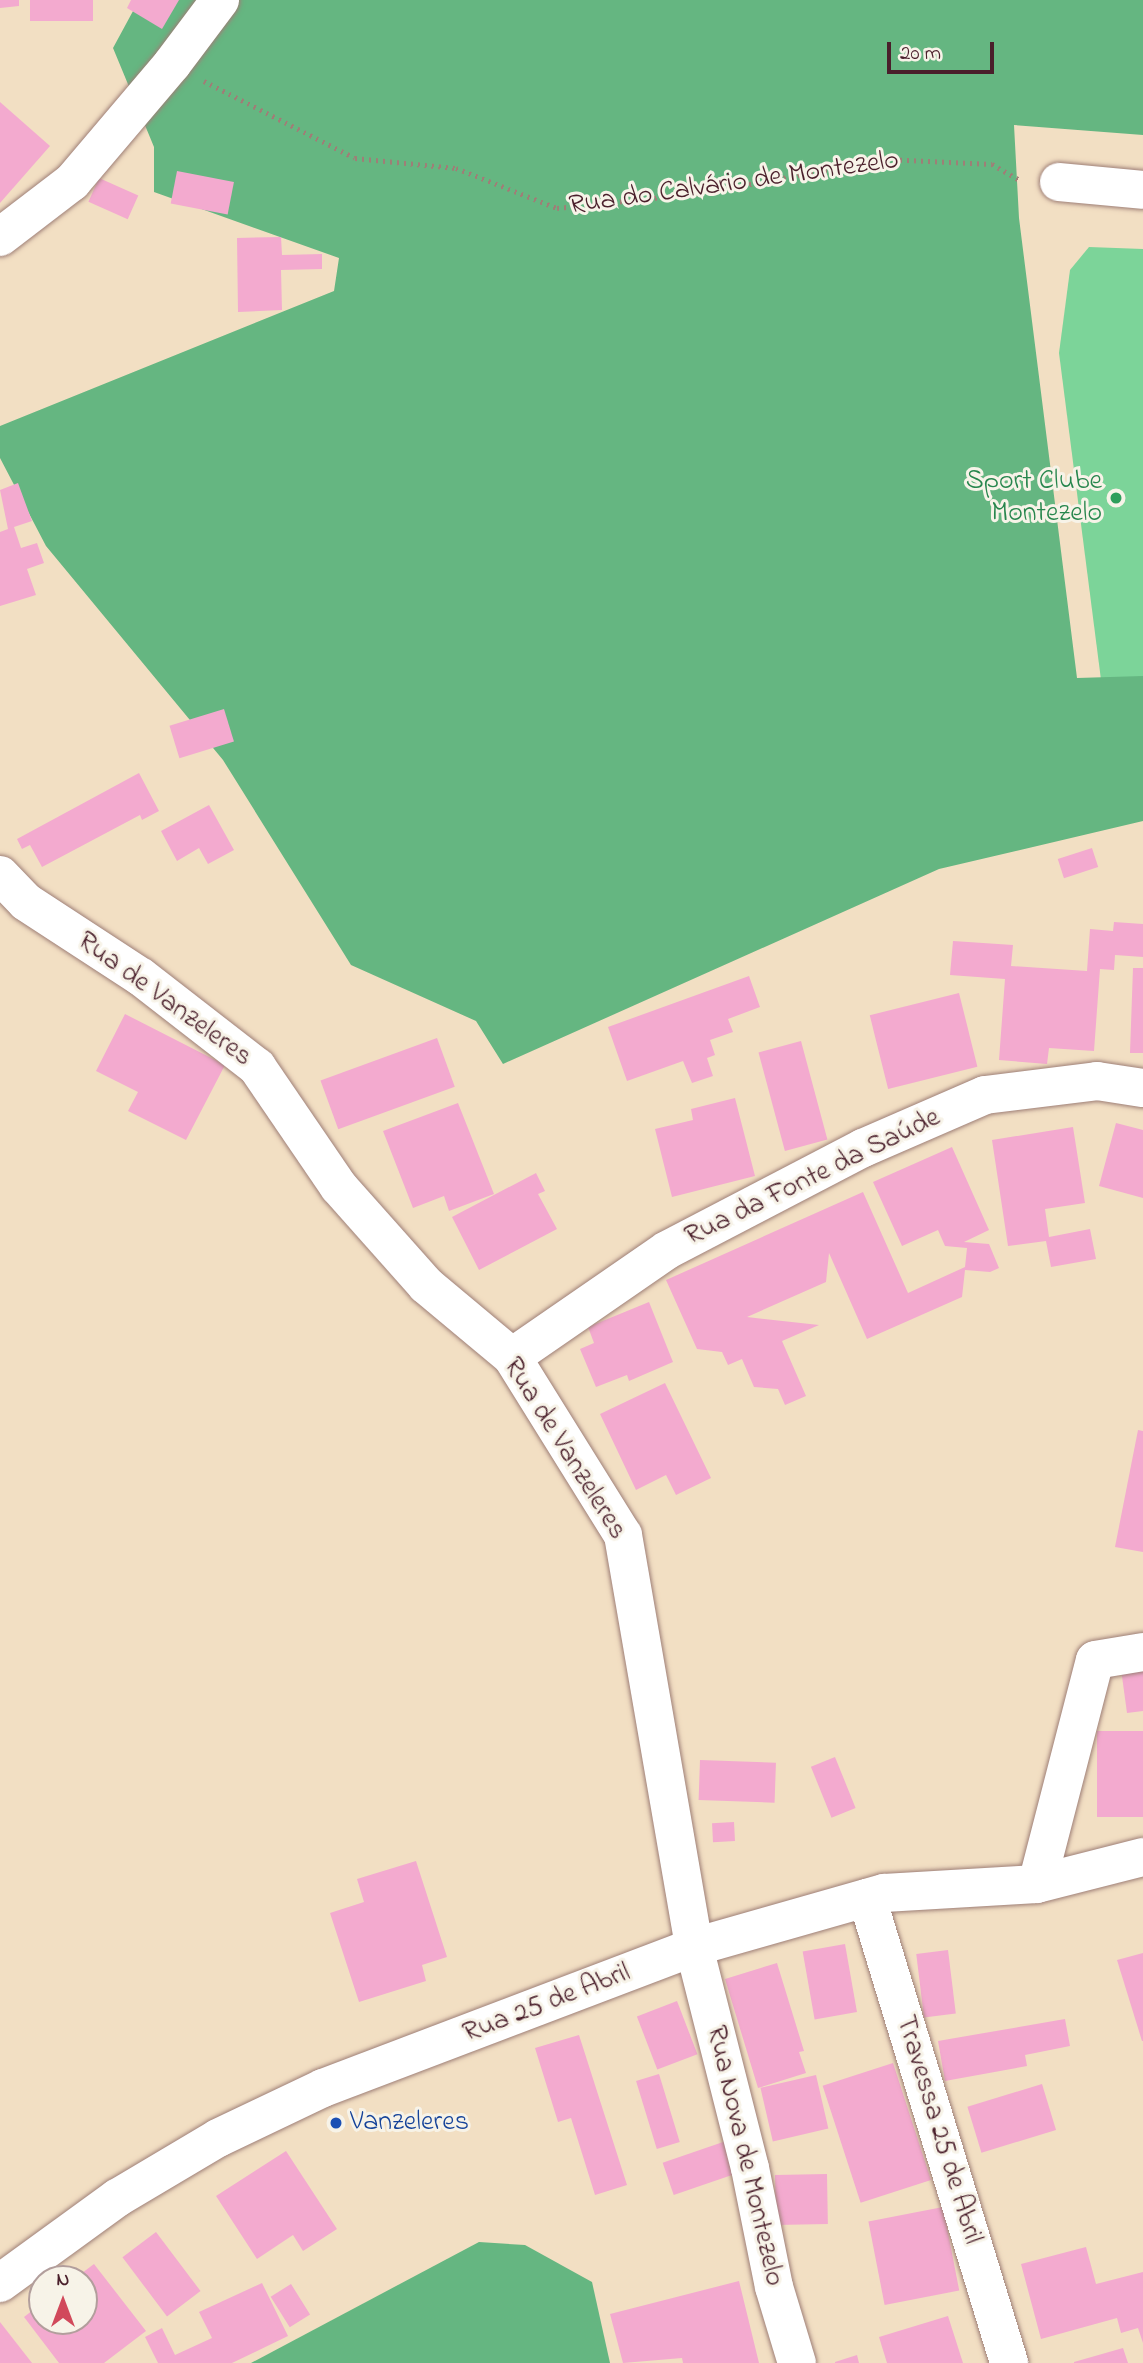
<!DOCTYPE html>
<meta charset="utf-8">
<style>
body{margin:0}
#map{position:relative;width:1143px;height:2363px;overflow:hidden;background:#f2dfc3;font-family:"Indie Flower",sans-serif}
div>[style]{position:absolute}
.green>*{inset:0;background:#7cd499}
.forest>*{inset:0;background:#65b681}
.building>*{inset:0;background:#f3aacf;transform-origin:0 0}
.path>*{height:4.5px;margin-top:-2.25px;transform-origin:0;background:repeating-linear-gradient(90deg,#9e7f77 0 2px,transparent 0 7px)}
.roads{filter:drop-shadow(0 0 2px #9e7f77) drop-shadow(0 0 2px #9e7f77)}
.street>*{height:38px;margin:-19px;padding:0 19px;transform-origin:19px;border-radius:19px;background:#fff}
.dots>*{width:19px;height:19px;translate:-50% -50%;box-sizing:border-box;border:4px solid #f7f3e8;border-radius:50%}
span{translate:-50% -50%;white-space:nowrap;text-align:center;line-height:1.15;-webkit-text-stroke:6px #f7f3e8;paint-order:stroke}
.street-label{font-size:28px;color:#4a1f2b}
.leisure-label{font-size:28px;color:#27864d}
.right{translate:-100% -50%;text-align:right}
.transit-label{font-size:28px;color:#164399}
.left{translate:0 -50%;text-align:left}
.north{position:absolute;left:28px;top:2265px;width:70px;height:70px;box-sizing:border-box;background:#f7f3e8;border:2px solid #b29e9c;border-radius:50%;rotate:0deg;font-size:19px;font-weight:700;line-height:28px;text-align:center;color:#4a1f2b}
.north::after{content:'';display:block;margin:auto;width:24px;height:32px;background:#d1495b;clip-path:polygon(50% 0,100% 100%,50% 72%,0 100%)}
.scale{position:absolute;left:887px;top:42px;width:107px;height:32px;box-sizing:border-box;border:4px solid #4a1f2b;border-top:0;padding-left:9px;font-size:21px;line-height:24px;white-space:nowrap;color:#4a1f2b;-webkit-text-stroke:5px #f7f3e8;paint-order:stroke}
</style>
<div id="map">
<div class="green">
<i style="clip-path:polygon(1089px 247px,1143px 249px,1143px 715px,1104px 703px,1059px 353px,1070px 270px)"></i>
</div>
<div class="forest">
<i style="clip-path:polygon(139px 0,1143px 0,1143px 135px,1014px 125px,1019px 218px,1077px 678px,1143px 676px,1143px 821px,939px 869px,503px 1064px,476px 1021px,351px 965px,223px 760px,46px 546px,0 458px,0 426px,334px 291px,339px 258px,154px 192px,154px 147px,113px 48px)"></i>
<i style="clip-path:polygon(479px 2242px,525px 2245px,592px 2282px,610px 2363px,251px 2363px)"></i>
</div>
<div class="building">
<i style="clip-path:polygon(0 0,19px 0,19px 6px,0 8px)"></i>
<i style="left:30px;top:0;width:63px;height:21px"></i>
<i style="clip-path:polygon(131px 0,179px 0,162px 29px,127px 8px)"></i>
<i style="clip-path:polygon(0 102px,50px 146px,0 203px)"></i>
<i style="left:177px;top:171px;width:58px;height:33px;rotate:11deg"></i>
<i style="left:99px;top:178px;width:43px;height:26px;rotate:24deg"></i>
<i style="clip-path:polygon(281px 237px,282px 255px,322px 254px,322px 269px,281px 270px,282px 310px,238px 312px,237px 238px)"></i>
<i style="clip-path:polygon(18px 483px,32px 521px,14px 527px,21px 548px,37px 543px,44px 563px,27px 569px,36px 595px,0 606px,0 532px,8px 529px,0 490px)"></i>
<i style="left:224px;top:709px;width:34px;height:57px;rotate:73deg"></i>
<i style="clip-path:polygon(139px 773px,159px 811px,142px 820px,140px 815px,42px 867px,30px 845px,22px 849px,17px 839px)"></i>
<i style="clip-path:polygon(209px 805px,234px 850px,208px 864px,199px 848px,177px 861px,161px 831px)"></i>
<i style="left:1092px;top:848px;width:20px;height:36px;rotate:72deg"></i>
<i style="clip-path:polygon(1114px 922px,1143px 924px,1143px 957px,1115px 955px,1114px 970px,1100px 969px,1094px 1051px,1049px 1048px,1047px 1064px,999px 1060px,1005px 979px,950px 975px,953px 941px,1013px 945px,1011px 966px,1087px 971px,1090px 929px,1113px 931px)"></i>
<i style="clip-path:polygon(1133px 968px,1143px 968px,1143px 1053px,1130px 1053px)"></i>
<i style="clip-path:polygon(749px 976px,760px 1007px,728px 1019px,733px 1032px,710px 1040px,715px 1055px,707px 1058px,713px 1076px,692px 1083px,683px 1061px,627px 1081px,608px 1027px)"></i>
<i style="left:959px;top:993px;width:76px;height:92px;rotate:76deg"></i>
<i style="clip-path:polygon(125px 1014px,225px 1065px,186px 1140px,128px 1111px,138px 1092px,96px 1071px)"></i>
<i style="left:437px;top:1038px;width:52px;height:124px;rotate:70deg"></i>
<i style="left:801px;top:1041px;width:102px;height:44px;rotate:75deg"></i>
<i style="clip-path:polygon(735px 1098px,755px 1176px,672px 1197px,655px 1129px,693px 1120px,691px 1109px)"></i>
<i style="clip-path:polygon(458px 1103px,494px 1194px,449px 1211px,444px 1196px,413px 1208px,383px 1131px)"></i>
<i style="clip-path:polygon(1116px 1123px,1143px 1130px,1143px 1198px,1099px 1186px)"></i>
<i style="clip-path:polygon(1073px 1127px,1085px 1203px,1045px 1209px,1049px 1237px,1090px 1229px,1096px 1259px,1051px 1267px,1046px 1241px,1008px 1246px,992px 1140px)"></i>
<i style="clip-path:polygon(952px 1147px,989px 1230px,964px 1242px,989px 1244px,999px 1268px,990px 1272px,965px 1270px,962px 1297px,867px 1339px,829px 1253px,826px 1282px,747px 1317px,819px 1325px,782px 1341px,806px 1396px,785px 1405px,778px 1389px,754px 1387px,742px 1359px,728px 1365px,722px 1352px,697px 1349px,666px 1280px,863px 1192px,908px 1293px,965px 1267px,967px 1248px,945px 1246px,938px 1230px,902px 1246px,873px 1182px)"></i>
<i style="clip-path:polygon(536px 1173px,545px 1191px,538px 1194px,557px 1229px,479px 1270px,452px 1217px)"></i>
<i style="clip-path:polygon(649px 1302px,673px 1362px,629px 1381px,627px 1375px,596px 1387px,580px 1349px,594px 1343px,588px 1327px)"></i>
<i style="clip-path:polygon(665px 1383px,711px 1478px,676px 1495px,666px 1475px,636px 1490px,600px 1414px)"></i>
<i style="clip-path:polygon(1138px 1430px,1143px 1431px,1143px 1552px,1115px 1547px)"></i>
<i style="clip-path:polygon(1143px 1666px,1143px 1711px,1127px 1713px,1121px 1669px)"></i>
<i style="left:1143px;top:1731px;width:86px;height:46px;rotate:90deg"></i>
<i style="left:835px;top:1757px;width:55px;height:26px;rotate:68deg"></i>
<i style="left:700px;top:1760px;width:76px;height:40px;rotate:2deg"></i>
<i style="left:734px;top:1822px;width:19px;height:22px;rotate:87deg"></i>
<i style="clip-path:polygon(416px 1861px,447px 1957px,422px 1965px,426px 1981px,359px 2002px,330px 1913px,364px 1902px,357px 1879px)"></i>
<i style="left:845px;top:1944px;width:69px;height:43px;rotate:80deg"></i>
<i style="left:948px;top:1950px;width:64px;height:32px;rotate:83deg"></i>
<i style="clip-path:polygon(1143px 1953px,1143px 2041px,1142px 2041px,1117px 1960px)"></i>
<i style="clip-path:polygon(777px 1963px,804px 2051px,799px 2052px,806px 2073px,758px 2088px,725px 1979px)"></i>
<i style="left:677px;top:2001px;width:57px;height:43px;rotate:69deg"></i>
<i style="clip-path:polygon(1065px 2019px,1070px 2046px,1025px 2055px,1027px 2066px,945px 2081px,938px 2041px)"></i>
<i style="clip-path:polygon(579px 2035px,627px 2185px,595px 2195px,571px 2118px,558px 2122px,535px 2048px)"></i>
<i style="left:893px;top:2063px;width:123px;height:74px;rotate:72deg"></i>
<i style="left:659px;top:2074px;width:71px;height:24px;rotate:73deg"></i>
<i style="left:816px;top:2075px;width:55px;height:57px;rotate:77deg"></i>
<i style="left:1042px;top:2084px;width:48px;height:78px;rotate:73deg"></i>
<i style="left:726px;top:2141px;width:34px;height:67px;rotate:71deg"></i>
<i style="clip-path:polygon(286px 2151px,337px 2229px,303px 2251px,293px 2235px,257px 2259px,216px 2196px)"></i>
<i style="left:827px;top:2174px;width:50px;height:52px;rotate:89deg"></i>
<i style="left:943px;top:2207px;width:85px;height:76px;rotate:79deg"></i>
<i style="left:156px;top:2232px;width:74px;height:42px;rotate:53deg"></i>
<i style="clip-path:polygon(1086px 2247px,1096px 2284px,1143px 2272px,1143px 2343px,1138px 2328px,1121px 2333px,1117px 2318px,1041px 2339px,1021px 2264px)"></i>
<i style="clip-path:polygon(94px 2264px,146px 2331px,104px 2363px,59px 2363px,24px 2317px,42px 2303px,42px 2321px,84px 2321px,84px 2279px,74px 2279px)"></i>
<i style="clip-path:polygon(739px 2281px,759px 2363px,683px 2363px,682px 2358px,623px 2363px,610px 2314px)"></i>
<i style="clip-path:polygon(262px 2283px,288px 2336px,232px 2363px,158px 2363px,145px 2337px,162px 2328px,175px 2355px,212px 2338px,199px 2312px)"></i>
<i style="left:291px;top:2284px;width:36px;height:24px;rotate:58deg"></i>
<i style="clip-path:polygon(948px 2316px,963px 2363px,887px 2363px,879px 2337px)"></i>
<i style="clip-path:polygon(0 2322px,32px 2363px,0 2363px)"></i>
<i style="clip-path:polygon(1123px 2348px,1128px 2363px,1074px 2363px,1074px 2362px)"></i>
<i style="clip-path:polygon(857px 2355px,859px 2363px,835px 2363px,835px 2362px)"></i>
</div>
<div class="path">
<i style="left:204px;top:81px;width:169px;rotate:27deg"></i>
<i style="left:355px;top:158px;width:101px;rotate:5.7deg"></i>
<i style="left:456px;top:168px;width:109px;rotate:21.6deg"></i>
<i style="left:557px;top:208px;width:145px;rotate:-5.9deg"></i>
<i style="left:701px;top:193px;width:188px;rotate:-10.4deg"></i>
<i style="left:886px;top:159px;width:106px;rotate:2.7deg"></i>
<i style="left:992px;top:164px;width:34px;rotate:30deg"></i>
</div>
<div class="roads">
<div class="street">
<i style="left:1059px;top:182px;width:84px;rotate:5.4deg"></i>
<i style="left:0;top:237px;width:91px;rotate:-37.4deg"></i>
<i style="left:72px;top:182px;width:155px;rotate:-49.7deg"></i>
<i style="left:172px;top:64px;width:80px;rotate:-53.1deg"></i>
<i style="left:0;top:875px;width:37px;rotate:46deg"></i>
<i style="left:26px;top:902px;width:137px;rotate:33.1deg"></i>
<i style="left:141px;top:977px;width:147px;rotate:37.8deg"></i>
<i style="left:257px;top:1067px;width:145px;rotate:55.7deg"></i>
<i style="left:339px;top:1187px;width:131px;rotate:48.4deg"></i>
<i style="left:426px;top:1285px;width:112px;rotate:39.9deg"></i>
<i style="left:512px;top:1357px;width:210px;rotate:58.1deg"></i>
<i style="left:623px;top:1535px;width:418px;rotate:80.2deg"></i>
<i style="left:694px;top:1947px;width:228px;rotate:75.8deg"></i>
<i style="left:750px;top:2168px;width:121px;rotate:78.6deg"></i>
<i style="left:774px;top:2287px;width:79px;rotate:73.2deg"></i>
<i style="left:512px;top:1357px;width:188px;rotate:-34.6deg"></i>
<i style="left:667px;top:1250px;width:221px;rotate:-27.5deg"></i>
<i style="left:863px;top:1148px;width:133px;rotate:-23.5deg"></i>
<i style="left:985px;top:1095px;width:113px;rotate:-7.1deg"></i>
<i style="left:1097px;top:1081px;width:47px;rotate:8.7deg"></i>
<i style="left:1037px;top:1884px;width:231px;rotate:-75.5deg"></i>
<i style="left:1095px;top:1660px;width:49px;rotate:-9.5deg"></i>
<i style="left:867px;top:1898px;width:486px;rotate:73deg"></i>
<i style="left:0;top:2283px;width:145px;rotate:-36deg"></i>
<i style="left:117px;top:2198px;width:117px;rotate:-30.7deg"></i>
<i style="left:218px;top:2138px;width:116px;rotate:-25.5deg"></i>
<i style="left:323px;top:2088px;width:397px;rotate:-20.8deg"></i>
<i style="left:694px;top:1947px;width:198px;rotate:-15.9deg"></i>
<i style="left:884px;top:1893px;width:153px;rotate:-3.4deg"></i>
<i style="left:1037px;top:1884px;width:109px;rotate:-14.3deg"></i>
</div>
</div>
<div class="dots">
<i style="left:1116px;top:498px;background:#2e9e5b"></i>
<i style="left:336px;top:2123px;background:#1a4fb4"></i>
</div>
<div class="street-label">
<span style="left:734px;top:184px;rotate:-8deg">Rua do Calvário de Montezelo</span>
<span style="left:164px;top:1000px;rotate:36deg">Rua de Vanzeleres</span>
<span style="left:813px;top:1178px;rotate:-26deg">Rua da Fonte da Saúde</span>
<span style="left:564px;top:1449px;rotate:58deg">Rua de Vanzeleres</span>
<span style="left:547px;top:2004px;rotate:-21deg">Rua 25 de Abril</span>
<span style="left:938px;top:2130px;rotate:73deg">Travessa 25 de Abril</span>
<span style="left:744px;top:2156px;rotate:77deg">Rua Nova de Montezelo</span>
</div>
<div class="leisure-label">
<span class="right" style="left:1102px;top:498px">Sport Clube<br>Montezelo</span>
</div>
<div class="transit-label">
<span class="left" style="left:350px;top:2123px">Vanzeleres</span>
</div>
<div class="north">N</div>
<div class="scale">20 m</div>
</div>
